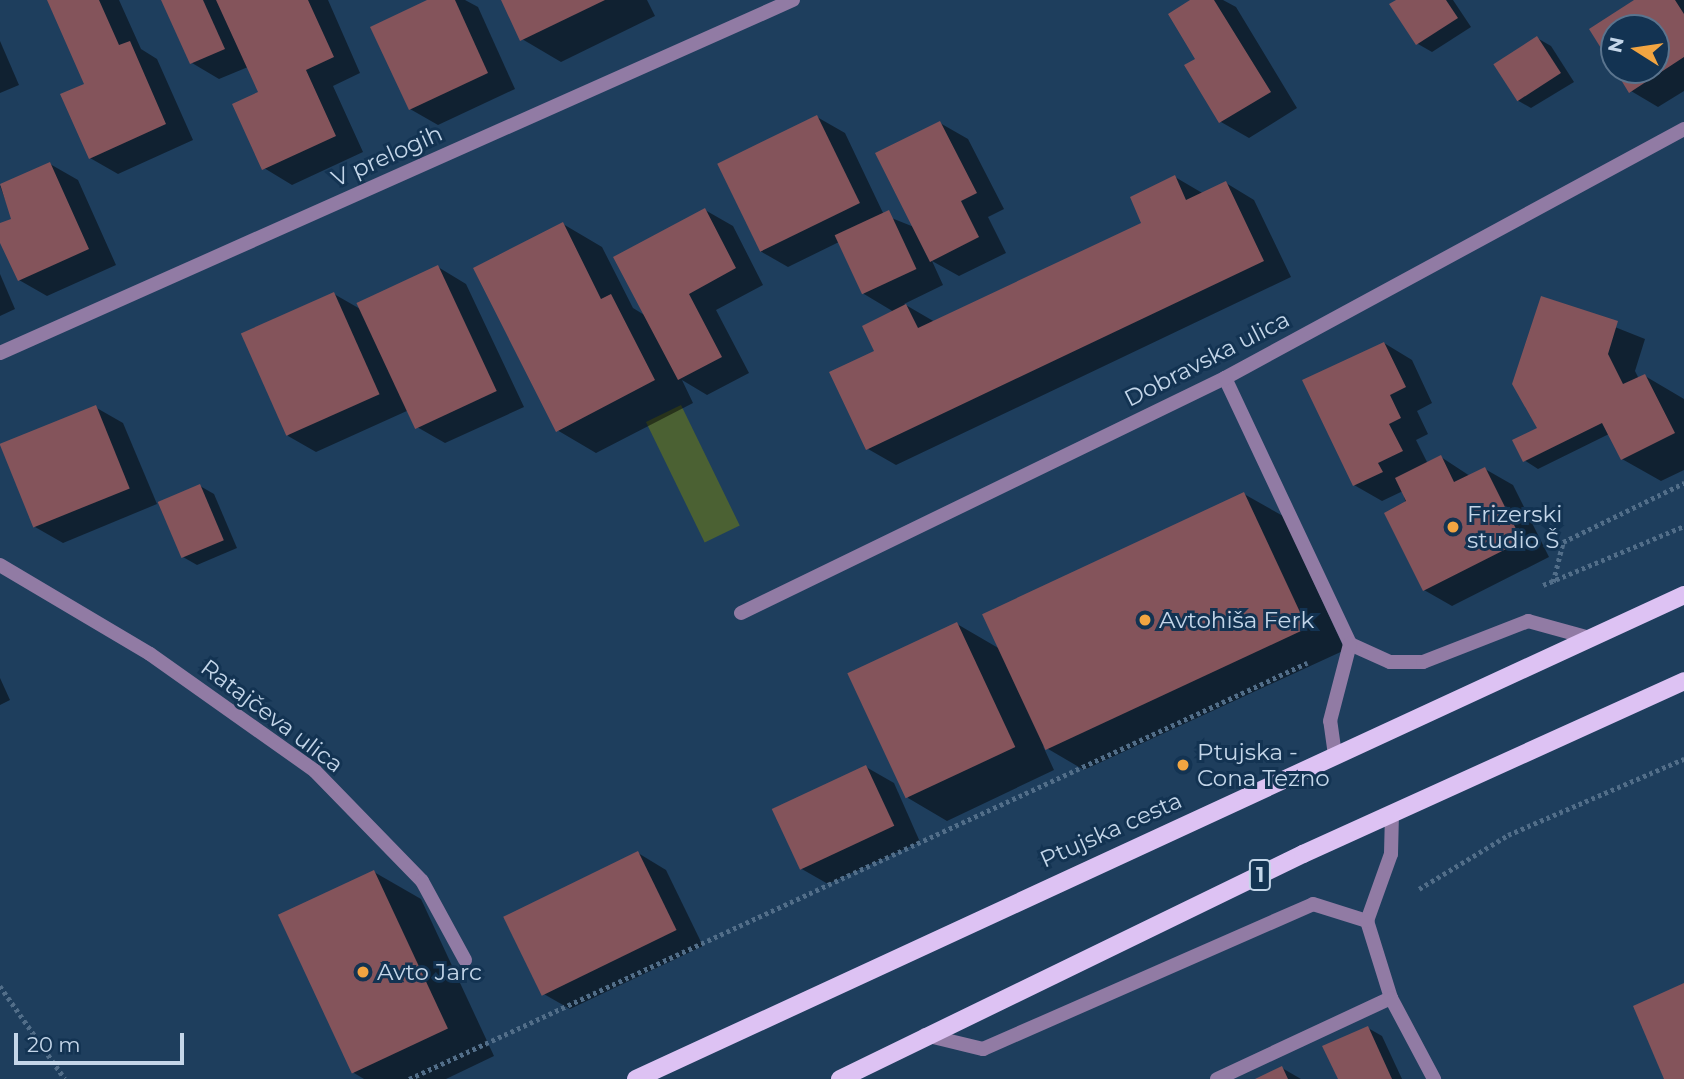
<!DOCTYPE html>
<meta charset="utf-8">
<style>
body{margin:0}
#map{position:relative;width:1684px;height:1079px;overflow:hidden;background:#1e3e5d;font-family:Montserrat,sans-serif}
div>[style]{position:absolute}
.green>*{inset:0;background:#4b6133;transform-origin:0 0}
.shadow>*{inset:0;background:#0007}
.building>*{inset:0;background:#84545b;transform-origin:0 0}
.path>*{height:4.5px;margin-top:-2.25px;transform-origin:0;background:repeating-linear-gradient(90deg,#526e89 0 3.5px,transparent 0 7px)}
.service>*{height:14px;margin:-7px;padding:0 7px;transform-origin:7px;border-radius:7px;background:#917ba4}
.minor>*{height:14px;margin:-7px;padding:0 7px;transform-origin:7px;border-radius:7px;background:#917ba4}
.primary>*{height:18px;margin:-9px;padding:0 9px;transform-origin:9px;border-radius:9px;background:#ddc2f3}
.dots>*{width:19px;height:19px;translate:-50% -50%;box-sizing:border-box;border:4px solid #133352;border-radius:50%}
span{translate:-50% -50%;white-space:nowrap;text-align:center;line-height:1.15;-webkit-text-stroke:6px #133352;paint-order:stroke}
.shield-label span{padding:2px 5px;background:#133352;border:2px solid;border-radius:5px;-webkit-text-stroke-width:0}
.shield-label{font-size:21px;color:#c4d6e9;font-weight:700}
.street-label{font-size:23px;color:#c4d6e9}
.poi-label{font-size:23px;color:#c4d6e9}
.left{translate:0 -50%;text-align:left}
.north{position:absolute;left:1600px;top:14px;width:70px;height:70px;box-sizing:border-box;background:#133352;border:2px solid #5a748e;border-radius:50%;rotate:282deg;font-size:19px;font-weight:700;line-height:28px;text-align:center;color:#c4d6e9}
.north::after{content:'';display:block;margin:auto;width:24px;height:32px;background:#f2a541;clip-path:polygon(50% 0,100% 100%,50% 72%,0 100%)}
.scale{position:absolute;left:14px;top:1033px;width:170px;height:32px;box-sizing:border-box;border:4px solid #c4d6e9;border-top:0;padding-left:9px;font-size:21px;line-height:24px;white-space:nowrap;color:#c4d6e9;-webkit-text-stroke:5px #133352;paint-order:stroke}
</style>
<div id="map">
<div class="green">
<i style="left:681px;top:405px;width:134px;height:39px;rotate:64deg"></i>
</div>
<div class="shadow">
<i style="clip-path:polygon(49px 0,119px 0,141px 49px,157px 59px,193px 140px,118px 174px,90px 158px,86px 85px)"></i>
<i style="clip-path:polygon(163px 0,328px 0,360px 73px,333px 86px,363px 152px,292px 185px,264px 168px,260px 93px,248px 67px,219px 79px,192px 63px)"></i>
<i style="clip-path:polygon(431px 0,465px 0,478px 7px,515px 89px,438px 125px,410px 109px)"></i>
<i style="clip-path:polygon(503px 0,647px 0,655px 16px,561px 62px,522px 39px)"></i>
<i style="clip-path:polygon(1193px 0,1223px 0,1236px 7px,1297px 108px,1249px 138px,1221px 122px,1186px 66px,1197px 59px)"></i>
<i style="clip-path:polygon(1399px 0,1453px 0,1471px 27px,1432px 52px,1418px 44px,1392px 5px)"></i>
<i style="clip-path:polygon(1637px 0,1684px 0,1684px 91px,1658px 107px,1631px 91px,1617px 70px,1656px 70px,1656px 28px,1614px 28px,1614px 65px,1591px 29px)"></i>
<i style="clip-path:polygon(1537px 38px,1551px 46px,1574px 82px,1531px 108px,1517px 100px)"></i>
<i style="clip-path:polygon(0 41px,19px 85px,0 93px)"></i>
<i style="clip-path:polygon(817px 117px,845px 133px,884px 215px,914px 227px,940px 123px,968px 139px,1004px 209px,988px 217px,1006px 253px,959px 276px,932px 261px,943px 285px,904px 304px,935px 322px,1144px 223px,1175px 177px,1204px 194px,1226px 183px,1254px 200px,1291px 277px,896px 465px,868px 449px,894px 312px,864px 294px,839px 242px,788px 267px,760px 251px)"></i>
<i style="clip-path:polygon(50px 164px,78px 180px,116px 265px,47px 296px,19px 280px,0 239px,0 225px,13px 220px,0 186px)"></i>
<i style="clip-path:polygon(705px 210px,733px 226px,763px 285px,716px 310px,749px 373px,707px 395px,682px 380px,693px 403px,596px 453px,557px 430px,563px 224px,602px 247px,633px 308px,646px 316px)"></i>
<i style="clip-path:polygon(438px 267px,466px 284px,524px 407px,445px 443px,417px 427px,409px 410px,316px 452px,288px 436px,334px 294px,362px 310px)"></i>
<i style="clip-path:polygon(0 274px,15px 309px,0 316px)"></i>
<i style="clip-path:polygon(1542px 298px,1645px 339px,1635px 371px,1639px 379px,1645px 376px,1684px 399px,1684px 470px,1661px 481px,1622px 459px,1609px 434px,1538px 469px,1524px 460px,1539px 429px)"></i>
<i style="clip-path:polygon(1384px 343px,1412px 360px,1432px 403px,1417px 411px,1428px 434px,1416px 440px,1428px 464px,1441px 457px,1470px 476px,1485px 469px,1513px 485px,1549px 557px,1452px 606px,1424px 590px,1403px 491px,1382px 501px,1354px 485px)"></i>
<i style="clip-path:polygon(95px 407px,123px 423px,157px 504px,63px 543px,35px 527px)"></i>
<i style="clip-path:polygon(200px 486px,214px 494px,237px 548px,197px 565px,183px 557px)"></i>
<i style="clip-path:polygon(1244px 494px,1283px 516px,1345px 650px,1084px 770px,1043px 746px,1054px 770px,947px 821px,908px 798px,957px 624px,1000px 649px)"></i>
<i style="clip-path:polygon(0 678px,10px 700px,0 705px)"></i>
<i style="clip-path:polygon(866px 767px,894px 783px,920px 842px,828px 884px,800px 868px,773px 809px)"></i>
<i style="clip-path:polygon(638px 853px,666px 870px,703px 946px,570px 1009px,542px 993px)"></i>
<i style="clip-path:polygon(374px 872px,421px 899px,494px 1056px,446px 1079px,364px 1079px,354px 1073px)"></i>
<i style="clip-path:polygon(1368px 1028px,1382px 1036px,1402px 1079px,1340px 1079px)"></i>
<i style="clip-path:polygon(1282px 1068px,1301px 1079px,1259px 1079px)"></i>
</div>
<div class="building">
<i style="clip-path:polygon(47px 0,99px 0,119px 45px,130px 41px,166px 124px,89px 159px,60px 94px,84px 84px)"></i>
<i style="clip-path:polygon(161px 0,203px 0,225px 49px,190px 64px)"></i>
<i style="clip-path:polygon(216px 0,308px 0,334px 57px,306px 70px,336px 136px,262px 170px,232px 104px,258px 92px)"></i>
<i style="clip-path:polygon(427px 0,455px 0,488px 73px,409px 110px,370px 27px)"></i>
<i style="clip-path:polygon(501px 0,605px 0,520px 41px)"></i>
<i style="clip-path:polygon(1190px 0,1214px 0,1271px 92px,1219px 123px,1184px 65px,1195px 59px,1168px 14px)"></i>
<i style="clip-path:polygon(1396px 0,1446px 0,1458px 18px,1416px 45px,1389px 4px)"></i>
<i style="clip-path:polygon(1634px 0,1675px 0,1684px 14px,1684px 57px,1629px 93px,1615px 70px,1656px 70px,1656px 28px,1614px 28px,1614px 69px,1589px 29px)"></i>
<i style="left:1537px;top:36px;width:44px;height:52px;rotate:57deg"></i>
<i style="left:817px;top:115px;width:98px;height:111px;rotate:64deg"></i>
<i style="clip-path:polygon(940px 121px,977px 193px,961px 201px,979px 237px,930px 262px,875px 153px)"></i>
<i style="clip-path:polygon(50px 162px,89px 249px,18px 281px,0 243px,0 223px,11px 219px,0 184px)"></i>
<i style="clip-path:polygon(1175px 175px,1186px 200px,1226px 181px,1264px 261px,866px 450px,829px 372px,874px 351px,862px 326px,906px 304px,918px 328px,1141px 223px,1130px 197px)"></i>
<i style="clip-path:polygon(705px 208px,736px 268px,689px 294px,722px 357px,678px 380px,613px 257px)"></i>
<i style="left:889px;top:210px;width:65px;height:60px;rotate:65deg"></i>
<i style="clip-path:polygon(563px 222px,601px 299px,611px 294px,655px 380px,556px 432px,473px 268px)"></i>
<i style="left:438px;top:265px;width:139px;height:90px;rotate:65deg"></i>
<i style="left:334px;top:292px;width:112px;height:102px;rotate:66deg"></i>
<i style="clip-path:polygon(1541px 296px,1618px 321px,1608px 354px,1623px 384px,1645px 374px,1675px 433px,1621px 460px,1602px 423px,1523px 462px,1512px 440px,1537px 428px,1512px 384px)"></i>
<i style="clip-path:polygon(1384px 342px,1406px 387px,1390px 395px,1401px 418px,1389px 424px,1403px 451px,1378px 463px,1383px 472px,1353px 486px,1302px 380px)"></i>
<i style="left:96px;top:405px;width:90px;height:104px;rotate:68deg"></i>
<i style="clip-path:polygon(1441px 455px,1454px 482px,1485px 467px,1522px 541px,1423px 591px,1384px 513px,1406px 501px,1395px 478px)"></i>
<i style="left:200px;top:484px;width:61px;height:46px;rotate:67deg"></i>
<i style="left:1244px;top:492px;width:150px;height:289px;rotate:65deg"></i>
<i style="left:957px;top:622px;width:138px;height:121px;rotate:65deg"></i>
<i style="left:866px;top:765px;width:67px;height:104px;rotate:65deg"></i>
<i style="left:638px;top:851px;width:88px;height:150px;rotate:64deg"></i>
<i style="left:374px;top:870px;width:175px;height:106px;rotate:65deg"></i>
<i style="clip-path:polygon(1684px 983px,1684px 1079px,1664px 1079px,1633px 1006px)"></i>
<i style="clip-path:polygon(1368px 1026px,1392px 1079px,1338px 1079px,1322px 1046px)"></i>
<i style="clip-path:polygon(1282px 1066px,1288px 1079px,1255px 1079px)"></i>
</div>
<div class="path">
<i style="left:1553px;top:582px;width:41px;rotate:-76deg"></i>
<i style="left:1563px;top:542px;width:135px;rotate:-26deg"></i>
<i style="left:1543px;top:585px;width:153px;rotate:-22.7deg"></i>
<i style="left:1419px;top:889px;width:104px;rotate:-31.2deg"></i>
<i style="left:1508px;top:835px;width:192px;rotate:-23.4deg"></i>
<i style="left:0;top:986px;width:113px;rotate:55deg"></i>
<i style="left:409px;top:1079px;width:990px;rotate:-24.86deg"></i>
</div>
<div class="service">
<i style="left:1225px;top:378px;width:294px;rotate:64.8deg"></i>
<i style="left:1350px;top:644px;width:44px;rotate:24.2deg"></i>
<i style="left:1390px;top:662px;width:33px"></i>
<i style="left:1423px;top:662px;width:113px;rotate:-21.3deg"></i>
<i style="left:1528px;top:621px;width:64px;rotate:15.3deg"></i>
<i style="left:1335px;top:755px;width:34px;rotate:-98deg"></i>
<i style="left:1330px;top:721px;width:80px;rotate:-75.4deg"></i>
<i style="left:925px;top:1035px;width:60px;rotate:13.6deg"></i>
<i style="left:983px;top:1049px;width:360px;rotate:-23.7deg"></i>
<i style="left:1313px;top:904px;width:57px;rotate:17.5deg"></i>
<i style="left:1217px;top:1079px;width:192px;rotate:-25deg"></i>
<i style="left:1391px;top:998px;width:81px;rotate:-107.3deg"></i>
<i style="left:1367px;top:921px;width:71px;rotate:-70.3deg"></i>
<i style="left:1391px;top:854px;width:40px;rotate:-88.6deg"></i>
</div>
<div class="minor">
<i style="left:0;top:353px;width:868px;rotate:-24deg"></i>
<i style="left:0;top:565px;width:174px;rotate:30.7deg"></i>
<i style="left:150px;top:654px;width:202px;rotate:35.3deg"></i>
<i style="left:315px;top:771px;width:153px;rotate:45.8deg"></i>
<i style="left:422px;top:881px;width:90px;rotate:61.4deg"></i>
<i style="left:741px;top:613px;width:538px;rotate:-25.9deg"></i>
<i style="left:1225px;top:378px;width:522px;rotate:-28.48deg"></i>
<i style="left:1391px;top:998px;width:92px;rotate:62deg"></i>
</div>
<div class="primary">
<i style="left:636px;top:1079px;width:1154px;rotate:-24.79deg"></i>
<i style="left:840px;top:1079px;width:515px;rotate:-25.92deg"></i>
<i style="left:1303px;top:854px;width:418px;rotate:-24.4deg"></i>
</div>
<div class="dots">
<i style="left:1453px;top:527px;background:#f2a541"></i>
<i style="left:1145px;top:620px;background:#f2a541"></i>
<i style="left:1183px;top:765px;background:#f2a541"></i>
<i style="left:363px;top:972px;background:#f2a541"></i>
</div>
<div class="shield-label">
<span style="left:1260px;top:875px">1</span>
</div>
<div class="street-label">
<span style="left:387px;top:156px;rotate:-24deg">V prelogih</span>
<span style="left:1207px;top:359px;rotate:-27deg">Dobravska ulica</span>
<span style="left:272px;top:716px;rotate:37deg">Ratajčeva ulica</span>
<span style="left:1111px;top:830px;rotate:-24deg">Ptujska cesta</span>
</div>
<div class="poi-label">
<span class="left" style="left:1467px;top:527px">Frizerski<br>studio Š</span>
<span class="left" style="left:1159px;top:620px">Avtohiša Ferk</span>
<span class="left" style="left:1197px;top:765px">Ptujska -<br>Cona Tezno</span>
<span class="left" style="left:377px;top:972px">Avto Jarc</span>
</div>
<div class="north">N</div>
<div class="scale">20 m</div>
</div>
